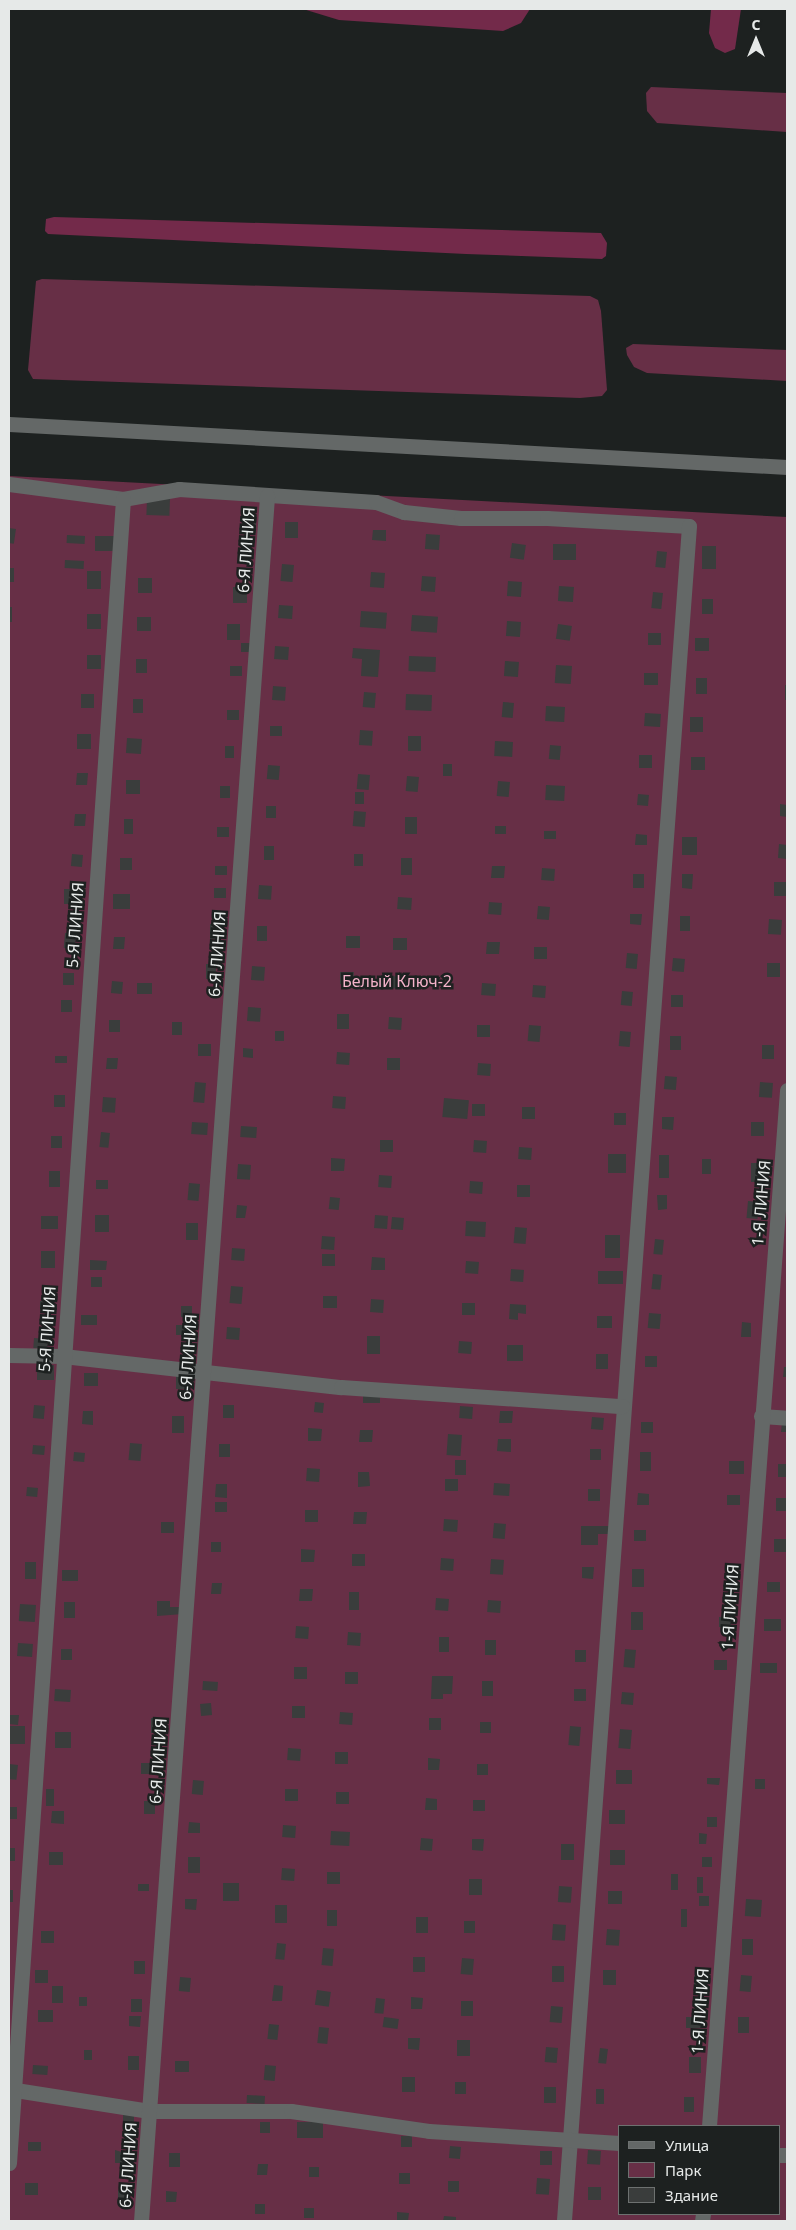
<!DOCTYPE html>
<meta charset="utf-8">
<style>
body{margin:0}
#map{position:relative;width:796px;height:2230px;overflow:hidden;background:#1d2120;font-family:"Noto Sans",sans-serif}
div>[style]{position:absolute}
.green>*{inset:0;background:#672f46}
.forest>*{inset:0;background:#732a4a}
.building>*{inset:0;background:#3a3d3c;transform-origin:0 0}
.street>*{height:15px;margin:-7.5px;padding:0 7.5px;transform-origin:7.5px;border-radius:7.5px;background:#646867}
span{translate:-50% -50%;white-space:nowrap;text-align:center;line-height:1.15;-webkit-text-stroke:5px #1d2120;paint-order:stroke}
.street-label{font-size:16px;color:#e6e9e8}
.park-label{font-size:16px;color:#f5b3ca}
.frame{position:absolute;inset:0;border:10px solid #e6e9e8;pointer-events:none}
.legend{position:absolute;left:618px;top:2125px;width:162px;height:90px;box-sizing:border-box;background:#1d2120;border:1px solid #6d7170;margin:0;padding:6px 9px;list-style:none;font-size:15px;color:#e6e9e8}
.legend li{display:flex;align-items:center;gap:10px;height:25px}
.legend b{width:25px;border:1px solid #6d7170}
.north{position:absolute;left:731px;top:15px;width:50px;height:50px;-webkit-text-stroke:4px #1d2120;paint-order:stroke;rotate:0deg;font-size:14px;font-weight:700;line-height:20px;text-align:center;color:#e6e9e8}
.north::after{content:'';display:block;margin:auto;width:18px;height:22px;background:#e6e9e8;clip-path:polygon(50% 0,100% 100%,50% 72%,0 100%)}
</style>
<div id="map">
<div class="green">
<i style="clip-path:polygon(651px 87px,787px 93px,787px 132px,657px 123px,647px 111px,646px 93px)"></i>
<i style="clip-path:polygon(42px 279px,590px 296px,598px 300px,601px 311px,607px 390px,602px 396px,580px 398px,33px 379px,28px 370px,36px 281px)"></i>
<i style="clip-path:polygon(633px 344px,787px 350px,787px 381px,647px 373px,634px 367px,627px 355px,626px 348px)"></i>
<i style="clip-path:polygon(evenodd,9px 476px,787px 517px,787px 2221px,9px 2221px,9px 476px,620px 2126px,780px 2126px,780px 2214px,620px 2214px,620px 2126px)"></i>
</div>
<div class="forest">
<i style="clip-path:polygon(303px 9px,530px 9px,521px 23px,503px 31px,339px 20px)"></i>
<i style="clip-path:polygon(711px 9px,741px 9px,735px 49px,725px 53px,715px 48px,709px 33px)"></i>
<i style="clip-path:polygon(54px 217px,601px 233px,607px 243px,606px 256px,602px 259px,466px 254px,48px 234px,45px 231px,46px 219px)"></i>
</div>
<div class="building">
<i style="left:147px;top:498px;width:23px;height:17px;rotate:2deg"></i>
<i style="left:242px;top:521px;width:14px;height:12px"></i>
<i style="left:285px;top:522px;width:13px;height:16px"></i>
<i style="left:9px;top:528px;width:7px;height:15px;rotate:8deg"></i>
<i style="clip-path:polygon(373px 530px,386px 530px,386px 541px,372px 540px)"></i>
<i style="left:426px;top:534px;width:14px;height:15px;rotate:4deg"></i>
<i style="left:67px;top:535px;width:18px;height:8px;rotate:3deg"></i>
<i style="left:95px;top:536px;width:19px;height:15px"></i>
<i style="left:512px;top:543px;width:14px;height:15px;rotate:8deg"></i>
<i style="left:553px;top:544px;width:23px;height:16px"></i>
<i style="left:702px;top:546px;width:14px;height:23px"></i>
<i style="left:657px;top:551px;width:10px;height:16px;rotate:6deg"></i>
<i style="left:65px;top:560px;width:19px;height:8px;rotate:3deg"></i>
<i style="left:282px;top:564px;width:12px;height:17px;rotate:5deg"></i>
<i style="left:9px;top:568px;width:5px;height:14px"></i>
<i style="left:87px;top:571px;width:14px;height:18px"></i>
<i style="left:371px;top:572px;width:14px;height:15px;rotate:4deg"></i>
<i style="left:422px;top:576px;width:14px;height:15px;rotate:4deg"></i>
<i style="left:152px;top:578px;width:15px;height:14px;rotate:90deg"></i>
<i style="left:508px;top:581px;width:14px;height:15px;rotate:4deg"></i>
<i style="left:559px;top:586px;width:15px;height:15px;rotate:4deg"></i>
<i style="left:233px;top:587px;width:14px;height:16px"></i>
<i style="left:653px;top:592px;width:10px;height:16px;rotate:6deg"></i>
<i style="left:702px;top:599px;width:11px;height:15px"></i>
<i style="left:279px;top:605px;width:14px;height:13px;rotate:4deg"></i>
<i style="left:12px;top:607px;width:15px;height:3px;rotate:90deg"></i>
<i style="left:361px;top:611px;width:26px;height:16px;rotate:4deg"></i>
<i style="left:87px;top:614px;width:14px;height:15px"></i>
<i style="left:412px;top:615px;width:26px;height:16px;rotate:4deg"></i>
<i style="left:137px;top:617px;width:14px;height:14px"></i>
<i style="left:507px;top:621px;width:14px;height:15px;rotate:4deg"></i>
<i style="left:227px;top:624px;width:13px;height:16px"></i>
<i style="left:558px;top:624px;width:14px;height:15px;rotate:8deg"></i>
<i style="left:648px;top:633px;width:13px;height:12px"></i>
<i style="left:695px;top:638px;width:14px;height:13px"></i>
<i style="left:241px;top:643px;width:12px;height:9px"></i>
<i style="left:275px;top:646px;width:14px;height:13px;rotate:4deg"></i>
<i style="clip-path:polygon(353px 648px,380px 650px,378px 677px,361px 676px,362px 659px,352px 658px)"></i>
<i style="left:87px;top:655px;width:14px;height:14px"></i>
<i style="left:409px;top:656px;width:27px;height:15px;rotate:2deg"></i>
<i style="left:136px;top:659px;width:11px;height:14px"></i>
<i style="left:505px;top:661px;width:14px;height:15px;rotate:4deg"></i>
<i style="left:556px;top:665px;width:16px;height:18px;rotate:4deg"></i>
<i style="left:230px;top:666px;width:12px;height:10px"></i>
<i style="left:644px;top:673px;width:14px;height:12px"></i>
<i style="left:696px;top:678px;width:11px;height:16px"></i>
<i style="left:785px;top:685px;width:2px;height:15px"></i>
<i style="left:273px;top:686px;width:13px;height:14px;rotate:4deg"></i>
<i style="left:364px;top:692px;width:12px;height:15px;rotate:5deg"></i>
<i style="left:81px;top:694px;width:13px;height:14px"></i>
<i style="left:406px;top:694px;width:26px;height:16px;rotate:2deg"></i>
<i style="left:133px;top:699px;width:10px;height:14px"></i>
<i style="left:503px;top:702px;width:11px;height:15px;rotate:5deg"></i>
<i style="left:546px;top:706px;width:19px;height:15px;rotate:3deg"></i>
<i style="left:227px;top:710px;width:12px;height:10px"></i>
<i style="left:645px;top:713px;width:16px;height:13px;rotate:4deg"></i>
<i style="left:690px;top:717px;width:13px;height:15px"></i>
<i style="left:270px;top:726px;width:12px;height:10px"></i>
<i style="left:360px;top:730px;width:13px;height:15px;rotate:4deg"></i>
<i style="left:77px;top:734px;width:14px;height:15px"></i>
<i style="left:408px;top:736px;width:13px;height:15px"></i>
<i style="left:127px;top:738px;width:15px;height:15px;rotate:4deg"></i>
<i style="left:495px;top:741px;width:18px;height:15px;rotate:3deg"></i>
<i style="left:550px;top:745px;width:11px;height:14px;rotate:5deg"></i>
<i style="left:225px;top:746px;width:9px;height:12px"></i>
<i style="left:639px;top:755px;width:13px;height:13px"></i>
<i style="left:691px;top:757px;width:14px;height:13px"></i>
<i style="left:443px;top:764px;width:9px;height:12px"></i>
<i style="left:268px;top:765px;width:12px;height:14px;rotate:5deg"></i>
<i style="clip-path:polygon(77px 773px,88px 773px,87px 785px,76px 785px)"></i>
<i style="left:358px;top:774px;width:12px;height:15px;rotate:5deg"></i>
<i style="left:407px;top:776px;width:12px;height:15px;rotate:5deg"></i>
<i style="left:140px;top:780px;width:14px;height:14px;rotate:90deg"></i>
<i style="left:498px;top:781px;width:12px;height:15px;rotate:5deg"></i>
<i style="left:546px;top:785px;width:19px;height:15px;rotate:3deg"></i>
<i style="left:220px;top:786px;width:10px;height:12px"></i>
<i style="left:355px;top:792px;width:9px;height:12px"></i>
<i style="left:638px;top:794px;width:11px;height:11px;rotate:5deg"></i>
<i style="clip-path:polygon(780px 804px,787px 805px,787px 817px,780px 816px)"></i>
<i style="left:266px;top:806px;width:10px;height:12px"></i>
<i style="left:354px;top:811px;width:12px;height:15px;rotate:5deg"></i>
<i style="clip-path:polygon(75px 814px,86px 814px,85px 826px,74px 826px)"></i>
<i style="left:405px;top:817px;width:12px;height:17px"></i>
<i style="left:124px;top:819px;width:9px;height:15px"></i>
<i style="left:495px;top:826px;width:11px;height:8px"></i>
<i style="left:217px;top:827px;width:12px;height:10px"></i>
<i style="left:544px;top:831px;width:12px;height:8px"></i>
<i style="clip-path:polygon(636px 834px,647px 835px,647px 845px,635px 845px)"></i>
<i style="left:682px;top:837px;width:15px;height:18px"></i>
<i style="clip-path:polygon(779px 844px,787px 845px,787px 859px,778px 858px)"></i>
<i style="left:264px;top:846px;width:10px;height:14px"></i>
<i style="left:72px;top:854px;width:11px;height:12px;rotate:5deg"></i>
<i style="left:354px;top:854px;width:9px;height:12px"></i>
<i style="left:120px;top:858px;width:12px;height:12px"></i>
<i style="left:401px;top:858px;width:11px;height:17px"></i>
<i style="left:215px;top:866px;width:12px;height:9px"></i>
<i style="clip-path:polygon(492px 866px,505px 866px,504px 878px,491px 878px)"></i>
<i style="left:542px;top:868px;width:13px;height:12px;rotate:4deg"></i>
<i style="left:633px;top:874px;width:11px;height:14px"></i>
<i style="clip-path:polygon(682px 874px,693px 874px,692px 889px,682px 888px)"></i>
<i style="left:774px;top:882px;width:13px;height:14px"></i>
<i style="left:259px;top:885px;width:13px;height:14px;rotate:4deg"></i>
<i style="left:214px;top:888px;width:12px;height:10px"></i>
<i style="left:64px;top:889px;width:17px;height:15px"></i>
<i style="left:113px;top:894px;width:17px;height:15px"></i>
<i style="left:398px;top:897px;width:14px;height:12px;rotate:4deg"></i>
<i style="left:489px;top:902px;width:13px;height:12px;rotate:4deg"></i>
<i style="left:538px;top:906px;width:12px;height:13px;rotate:5deg"></i>
<i style="clip-path:polygon(630px 914px,642px 914px,641px 925px,630px 924px)"></i>
<i style="left:680px;top:916px;width:10px;height:15px"></i>
<i style="left:769px;top:919px;width:13px;height:15px;rotate:4deg"></i>
<i style="left:210px;top:924px;width:10px;height:15px"></i>
<i style="left:257px;top:926px;width:10px;height:15px"></i>
<i style="left:65px;top:933px;width:11px;height:15px;rotate:5deg"></i>
<i style="left:346px;top:936px;width:14px;height:12px"></i>
<i style="clip-path:polygon(114px 937px,125px 937px,124px 949px,113px 949px)"></i>
<i style="left:393px;top:938px;width:14px;height:12px"></i>
<i style="clip-path:polygon(487px 942px,500px 942px,499px 954px,486px 954px)"></i>
<i style="left:534px;top:947px;width:13px;height:12px"></i>
<i style="left:627px;top:953px;width:11px;height:15px;rotate:5deg"></i>
<i style="left:673px;top:958px;width:12px;height:13px;rotate:5deg"></i>
<i style="left:767px;top:963px;width:13px;height:14px"></i>
<i style="left:206px;top:964px;width:10px;height:15px"></i>
<i style="left:252px;top:966px;width:13px;height:14px;rotate:4deg"></i>
<i style="clip-path:polygon(340px 972px,354px 972px,353px 985px,340px 984px)"></i>
<i style="left:63px;top:973px;width:11px;height:12px"></i>
<i style="left:391px;top:976px;width:13px;height:12px;rotate:4deg"></i>
<i style="left:112px;top:981px;width:11px;height:12px;rotate:5deg"></i>
<i style="left:137px;top:983px;width:15px;height:11px"></i>
<i style="left:482px;top:983px;width:14px;height:12px;rotate:4deg"></i>
<i style="left:533px;top:985px;width:13px;height:12px;rotate:4deg"></i>
<i style="left:622px;top:991px;width:11px;height:14px;rotate:5deg"></i>
<i style="left:671px;top:995px;width:12px;height:12px"></i>
<i style="left:61px;top:1000px;width:11px;height:12px"></i>
<i style="left:248px;top:1007px;width:13px;height:14px;rotate:4deg"></i>
<i style="left:337px;top:1014px;width:12px;height:15px"></i>
<i style="left:389px;top:1017px;width:13px;height:12px;rotate:4deg"></i>
<i style="left:109px;top:1020px;width:11px;height:12px"></i>
<i style="left:172px;top:1022px;width:10px;height:13px"></i>
<i style="left:477px;top:1025px;width:13px;height:12px"></i>
<i style="left:529px;top:1025px;width:12px;height:16px;rotate:5deg"></i>
<i style="left:275px;top:1031px;width:9px;height:10px"></i>
<i style="left:620px;top:1031px;width:11px;height:15px;rotate:5deg"></i>
<i style="left:670px;top:1036px;width:11px;height:14px"></i>
<i style="left:198px;top:1044px;width:13px;height:12px"></i>
<i style="left:762px;top:1045px;width:12px;height:14px"></i>
<i style="clip-path:polygon(243px 1048px,253px 1049px,253px 1058px,243px 1057px)"></i>
<i style="left:337px;top:1052px;width:13px;height:12px;rotate:4deg"></i>
<i style="left:55px;top:1056px;width:12px;height:7px"></i>
<i style="clip-path:polygon(107px 1058px,118px 1058px,117px 1069px,106px 1069px)"></i>
<i style="left:387px;top:1058px;width:13px;height:12px"></i>
<i style="left:478px;top:1063px;width:13px;height:12px;rotate:4deg"></i>
<i style="left:665px;top:1076px;width:12px;height:13px;rotate:5deg"></i>
<i style="left:195px;top:1082px;width:11px;height:20px;rotate:5deg"></i>
<i style="left:760px;top:1082px;width:13px;height:15px;rotate:4deg"></i>
<i style="left:54px;top:1095px;width:11px;height:12px"></i>
<i style="left:333px;top:1096px;width:13px;height:12px;rotate:4deg"></i>
<i style="left:103px;top:1097px;width:13px;height:15px;rotate:4deg"></i>
<i style="left:444px;top:1098px;width:25px;height:19px;rotate:5deg"></i>
<i style="left:472px;top:1104px;width:13px;height:12px"></i>
<i style="left:522px;top:1107px;width:13px;height:12px"></i>
<i style="left:614px;top:1113px;width:12px;height:12px"></i>
<i style="clip-path:polygon(662px 1117px,674px 1117px,673px 1130px,662px 1129px)"></i>
<i style="left:192px;top:1122px;width:16px;height:12px;rotate:4deg"></i>
<i style="left:751px;top:1122px;width:13px;height:14px"></i>
<i style="left:241px;top:1126px;width:16px;height:11px;rotate:4deg"></i>
<i style="left:101px;top:1132px;width:9px;height:15px;rotate:6deg"></i>
<i style="left:51px;top:1136px;width:11px;height:12px"></i>
<i style="left:380px;top:1140px;width:13px;height:12px"></i>
<i style="left:474px;top:1140px;width:13px;height:12px;rotate:4deg"></i>
<i style="left:519px;top:1147px;width:13px;height:12px;rotate:4deg"></i>
<i style="left:608px;top:1154px;width:18px;height:19px"></i>
<i style="left:659px;top:1155px;width:10px;height:23px"></i>
<i style="clip-path:polygon(331px 1158px,345px 1159px,344px 1171px,331px 1171px)"></i>
<i style="left:702px;top:1159px;width:9px;height:15px"></i>
<i style="left:751px;top:1163px;width:11px;height:19px"></i>
<i style="left:238px;top:1164px;width:13px;height:15px;rotate:4deg"></i>
<i style="left:60px;top:1171px;width:16px;height:11px;rotate:90deg"></i>
<i style="left:379px;top:1175px;width:13px;height:12px;rotate:4deg"></i>
<i style="left:96px;top:1180px;width:12px;height:9px"></i>
<i style="left:470px;top:1181px;width:13px;height:12px;rotate:4deg"></i>
<i style="left:189px;top:1183px;width:11px;height:17px;rotate:5deg"></i>
<i style="left:517px;top:1185px;width:13px;height:12px"></i>
<i style="clip-path:polygon(657px 1195px,667px 1195px,667px 1209px,658px 1210px)"></i>
<i style="left:330px;top:1197px;width:10px;height:12px;rotate:6deg"></i>
<i style="left:748px;top:1201px;width:11px;height:17px;rotate:5deg"></i>
<i style="clip-path:polygon(237px 1205px,247px 1206px,245px 1218px,236px 1218px)"></i>
<i style="left:95px;top:1215px;width:14px;height:17px"></i>
<i style="left:375px;top:1215px;width:13px;height:13px;rotate:4deg"></i>
<i style="left:41px;top:1216px;width:17px;height:13px"></i>
<i style="left:392px;top:1217px;width:12px;height:12px;rotate:5deg"></i>
<i style="left:466px;top:1221px;width:20px;height:15px;rotate:3deg"></i>
<i style="left:186px;top:1223px;width:12px;height:17px"></i>
<i style="left:515px;top:1227px;width:12px;height:16px;rotate:5deg"></i>
<i style="left:605px;top:1235px;width:15px;height:23px"></i>
<i style="left:322px;top:1236px;width:13px;height:13px;rotate:4deg"></i>
<i style="left:655px;top:1239px;width:9px;height:15px;rotate:6deg"></i>
<i style="left:232px;top:1248px;width:13px;height:12px;rotate:4deg"></i>
<i style="left:41px;top:1251px;width:14px;height:17px"></i>
<i style="left:322px;top:1254px;width:13px;height:12px"></i>
<i style="clip-path:polygon(372px 1257px,385px 1258px,385px 1270px,371px 1270px)"></i>
<i style="clip-path:polygon(90px 1260px,107px 1261px,106px 1270px,90px 1270px)"></i>
<i style="left:466px;top:1261px;width:13px;height:12px;rotate:4deg"></i>
<i style="left:511px;top:1269px;width:13px;height:12px;rotate:4deg"></i>
<i style="left:598px;top:1271px;width:25px;height:13px"></i>
<i style="left:653px;top:1274px;width:9px;height:15px;rotate:6deg"></i>
<i style="left:91px;top:1277px;width:11px;height:10px"></i>
<i style="left:231px;top:1286px;width:12px;height:17px;rotate:5deg"></i>
<i style="left:323px;top:1296px;width:14px;height:12px"></i>
<i style="left:371px;top:1299px;width:13px;height:13px;rotate:4deg"></i>
<i style="left:40px;top:1301px;width:11px;height:9px"></i>
<i style="left:462px;top:1303px;width:13px;height:12px"></i>
<i style="clip-path:polygon(510px 1304px,526px 1305px,526px 1314px,518px 1313px,518px 1320px,509px 1319px)"></i>
<i style="left:181px;top:1306px;width:11px;height:11px"></i>
<i style="left:649px;top:1313px;width:12px;height:15px;rotate:5deg"></i>
<i style="left:81px;top:1315px;width:16px;height:10px"></i>
<i style="left:597px;top:1316px;width:15px;height:12px"></i>
<i style="clip-path:polygon(742px 1322px,751px 1323px,751px 1337px,741px 1337px)"></i>
<i style="left:176px;top:1325px;width:11px;height:10px"></i>
<i style="left:227px;top:1327px;width:13px;height:12px;rotate:4deg"></i>
<i style="left:367px;top:1336px;width:13px;height:18px"></i>
<i style="left:34px;top:1338px;width:14px;height:10px;rotate:4deg"></i>
<i style="left:459px;top:1341px;width:13px;height:12px;rotate:4deg"></i>
<i style="left:507px;top:1345px;width:16px;height:16px"></i>
<i style="left:596px;top:1354px;width:12px;height:15px"></i>
<i style="left:645px;top:1356px;width:12px;height:11px"></i>
<i style="left:37px;top:1365px;width:17px;height:15px"></i>
<i style="clip-path:polygon(784px 1367px,787px 1367px,787px 1377px,783px 1377px)"></i>
<i style="left:84px;top:1373px;width:14px;height:13px"></i>
<i style="left:176px;top:1376px;width:11px;height:13px"></i>
<i style="left:363px;top:1393px;width:17px;height:10px"></i>
<i style="left:315px;top:1402px;width:9px;height:10px;rotate:6deg"></i>
<i style="left:34px;top:1405px;width:11px;height:13px;rotate:5deg"></i>
<i style="left:223px;top:1405px;width:11px;height:13px"></i>
<i style="left:460px;top:1406px;width:13px;height:12px;rotate:4deg"></i>
<i style="clip-path:polygon(83px 1411px,93px 1411px,93px 1425px,82px 1424px)"></i>
<i style="clip-path:polygon(500px 1411px,513px 1411px,512px 1423px,499px 1423px)"></i>
<i style="left:172px;top:1416px;width:12px;height:17px"></i>
<i style="left:592px;top:1417px;width:12px;height:12px;rotate:5deg"></i>
<i style="left:641px;top:1422px;width:12px;height:11px"></i>
<i style="clip-path:polygon(782px 1422px,787px 1422px,787px 1432px,781px 1432px)"></i>
<i style="clip-path:polygon(308px 1428px,322px 1429px,321px 1441px,308px 1441px)"></i>
<i style="clip-path:polygon(360px 1430px,373px 1430px,372px 1442px,359px 1442px)"></i>
<i style="left:448px;top:1434px;width:14px;height:21px;rotate:4deg"></i>
<i style="clip-path:polygon(498px 1439px,511px 1439px,511px 1452px,497px 1451px)"></i>
<i style="left:130px;top:1443px;width:12px;height:17px;rotate:5deg"></i>
<i style="left:219px;top:1444px;width:11px;height:13px"></i>
<i style="left:33px;top:1445px;width:12px;height:9px;rotate:5deg"></i>
<i style="left:590px;top:1449px;width:11px;height:11px"></i>
<i style="left:74px;top:1452px;width:11px;height:9px;rotate:5deg"></i>
<i style="left:640px;top:1452px;width:11px;height:19px"></i>
<i style="left:455px;top:1460px;width:11px;height:15px"></i>
<i style="left:729px;top:1461px;width:15px;height:13px"></i>
<i style="left:778px;top:1464px;width:9px;height:13px"></i>
<i style="left:307px;top:1468px;width:13px;height:13px;rotate:4deg"></i>
<i style="clip-path:polygon(358px 1472px,369px 1472px,370px 1486px,358px 1487px)"></i>
<i style="left:445px;top:1479px;width:13px;height:12px"></i>
<i style="left:494px;top:1483px;width:16px;height:12px;rotate:4deg"></i>
<i style="clip-path:polygon(216px 1484px,227px 1484px,227px 1498px,215px 1497px)"></i>
<i style="left:27px;top:1487px;width:11px;height:9px;rotate:5deg"></i>
<i style="left:588px;top:1489px;width:12px;height:12px"></i>
<i style="clip-path:polygon(638px 1493px,649px 1494px,649px 1505px,637px 1505px)"></i>
<i style="left:727px;top:1495px;width:13px;height:10px"></i>
<i style="left:776px;top:1498px;width:10px;height:13px"></i>
<i style="left:215px;top:1502px;width:12px;height:10px"></i>
<i style="left:305px;top:1510px;width:13px;height:12px"></i>
<i style="clip-path:polygon(354px 1512px,367px 1512px,366px 1524px,353px 1524px)"></i>
<i style="left:444px;top:1519px;width:14px;height:12px;rotate:4deg"></i>
<i style="left:161px;top:1522px;width:13px;height:11px"></i>
<i style="left:494px;top:1523px;width:12px;height:15px;rotate:5deg"></i>
<i style="clip-path:polygon(581px 1526px,611px 1526px,611px 1534px,598px 1534px,598px 1545px,581px 1545px)"></i>
<i style="left:634px;top:1530px;width:12px;height:11px"></i>
<i style="left:774px;top:1539px;width:13px;height:13px"></i>
<i style="left:211px;top:1542px;width:10px;height:10px"></i>
<i style="clip-path:polygon(301px 1549px,315px 1550px,314px 1562px,301px 1562px)"></i>
<i style="left:352px;top:1554px;width:13px;height:12px"></i>
<i style="left:441px;top:1558px;width:13px;height:12px;rotate:4deg"></i>
<i style="left:491px;top:1559px;width:13px;height:15px;rotate:4deg"></i>
<i style="left:25px;top:1562px;width:11px;height:17px"></i>
<i style="clip-path:polygon(582px 1567px,594px 1567px,593px 1579px,582px 1578px)"></i>
<i style="left:632px;top:1569px;width:12px;height:18px"></i>
<i style="left:62px;top:1570px;width:16px;height:11px"></i>
<i style="left:767px;top:1582px;width:13px;height:10px"></i>
<i style="clip-path:polygon(212px 1583px,222px 1583px,221px 1594px,211px 1594px)"></i>
<i style="clip-path:polygon(300px 1589px,313px 1589px,312px 1601px,299px 1601px)"></i>
<i style="left:349px;top:1592px;width:10px;height:18px"></i>
<i style="left:436px;top:1598px;width:13px;height:12px;rotate:4deg"></i>
<i style="left:488px;top:1600px;width:13px;height:12px;rotate:4deg"></i>
<i style="clip-path:polygon(157px 1601px,170px 1601px,170px 1607px,183px 1607px,183px 1614px,157px 1616px)"></i>
<i style="left:64px;top:1602px;width:11px;height:16px"></i>
<i style="left:20px;top:1604px;width:16px;height:17px;rotate:4deg"></i>
<i style="left:631px;top:1612px;width:12px;height:18px"></i>
<i style="left:719px;top:1617px;width:12px;height:10px"></i>
<i style="left:764px;top:1619px;width:17px;height:12px"></i>
<i style="left:296px;top:1626px;width:13px;height:12px;rotate:4deg"></i>
<i style="left:348px;top:1632px;width:13px;height:13px;rotate:4deg"></i>
<i style="left:439px;top:1637px;width:10px;height:15px"></i>
<i style="left:485px;top:1640px;width:11px;height:15px"></i>
<i style="left:18px;top:1643px;width:15px;height:13px;rotate:4deg"></i>
<i style="left:61px;top:1649px;width:11px;height:11px"></i>
<i style="left:625px;top:1649px;width:11px;height:18px;rotate:5deg"></i>
<i style="left:575px;top:1650px;width:11px;height:12px"></i>
<i style="left:714px;top:1660px;width:13px;height:10px"></i>
<i style="left:760px;top:1663px;width:17px;height:10px"></i>
<i style="left:294px;top:1667px;width:13px;height:12px"></i>
<i style="left:345px;top:1672px;width:13px;height:12px"></i>
<i style="clip-path:polygon(432px 1676px,453px 1676px,452px 1694px,443px 1694px,443px 1699px,431px 1699px)"></i>
<i style="left:203px;top:1681px;width:15px;height:9px;rotate:4deg"></i>
<i style="left:482px;top:1681px;width:11px;height:15px"></i>
<i style="left:55px;top:1689px;width:16px;height:12px;rotate:4deg"></i>
<i style="left:574px;top:1689px;width:12px;height:12px"></i>
<i style="left:622px;top:1692px;width:12px;height:12px;rotate:5deg"></i>
<i style="left:211px;top:1703px;width:12px;height:11px;rotate:85deg"></i>
<i style="left:292px;top:1706px;width:13px;height:12px"></i>
<i style="left:340px;top:1712px;width:13px;height:12px;rotate:4deg"></i>
<i style="clip-path:polygon(9px 1715px,19px 1715px,18px 1725px,9px 1724px)"></i>
<i style="left:151px;top:1718px;width:12px;height:15px"></i>
<i style="left:429px;top:1718px;width:12px;height:12px"></i>
<i style="left:480px;top:1722px;width:11px;height:11px"></i>
<i style="left:9px;top:1726px;width:16px;height:18px"></i>
<i style="left:570px;top:1726px;width:11px;height:19px;rotate:5deg"></i>
<i style="left:620px;top:1729px;width:12px;height:19px;rotate:5deg"></i>
<i style="left:55px;top:1732px;width:16px;height:16px"></i>
<i style="left:288px;top:1748px;width:13px;height:12px;rotate:4deg"></i>
<i style="left:335px;top:1752px;width:13px;height:12px"></i>
<i style="clip-path:polygon(428px 1758px,440px 1759px,439px 1770px,428px 1770px)"></i>
<i style="left:141px;top:1763px;width:16px;height:11px"></i>
<i style="left:9px;top:1764px;width:9px;height:15px;rotate:6deg"></i>
<i style="left:477px;top:1764px;width:11px;height:11px"></i>
<i style="left:616px;top:1770px;width:16px;height:14px"></i>
<i style="clip-path:polygon(707px 1778px,720px 1778px,719px 1785px,707px 1784px)"></i>
<i style="left:755px;top:1779px;width:10px;height:10px"></i>
<i style="left:193px;top:1780px;width:11px;height:14px;rotate:5deg"></i>
<i style="left:46px;top:1789px;width:8px;height:17px"></i>
<i style="left:285px;top:1789px;width:13px;height:12px"></i>
<i style="left:336px;top:1792px;width:13px;height:12px"></i>
<i style="clip-path:polygon(426px 1798px,437px 1799px,437px 1810px,425px 1810px)"></i>
<i style="left:473px;top:1800px;width:12px;height:11px"></i>
<i style="left:144px;top:1801px;width:11px;height:13px"></i>
<i style="left:9px;top:1807px;width:8px;height:12px"></i>
<i style="left:609px;top:1810px;width:16px;height:14px"></i>
<i style="clip-path:polygon(52px 1811px,64px 1811px,64px 1824px,51px 1823px)"></i>
<i style="left:707px;top:1817px;width:10px;height:10px"></i>
<i style="clip-path:polygon(189px 1822px,200px 1823px,200px 1833px,188px 1833px)"></i>
<i style="left:283px;top:1825px;width:13px;height:12px;rotate:4deg"></i>
<i style="left:331px;top:1831px;width:19px;height:14px;rotate:3deg"></i>
<i style="clip-path:polygon(699px 1833px,707px 1834px,706px 1844px,699px 1844px)"></i>
<i style="left:421px;top:1838px;width:12px;height:12px;rotate:5deg"></i>
<i style="clip-path:polygon(472px 1839px,484px 1839px,483px 1851px,472px 1850px)"></i>
<i style="left:561px;top:1844px;width:13px;height:16px"></i>
<i style="left:9px;top:1848px;width:6px;height:13px"></i>
<i style="left:610px;top:1850px;width:15px;height:15px"></i>
<i style="left:49px;top:1852px;width:14px;height:13px"></i>
<i style="left:188px;top:1857px;width:12px;height:16px"></i>
<i style="left:702px;top:1857px;width:10px;height:10px"></i>
<i style="left:282px;top:1868px;width:13px;height:12px;rotate:4deg"></i>
<i style="left:327px;top:1872px;width:13px;height:12px"></i>
<i style="left:671px;top:1874px;width:7px;height:16px"></i>
<i style="left:697px;top:1877px;width:6px;height:16px"></i>
<i style="left:469px;top:1879px;width:13px;height:16px"></i>
<i style="left:223px;top:1883px;width:16px;height:18px"></i>
<i style="left:138px;top:1884px;width:11px;height:7px"></i>
<i style="left:559px;top:1886px;width:13px;height:16px;rotate:4deg"></i>
<i style="left:9px;top:1890px;width:4px;height:12px"></i>
<i style="left:608px;top:1891px;width:14px;height:13px"></i>
<i style="left:699px;top:1896px;width:10px;height:10px"></i>
<i style="clip-path:polygon(185px 1899px,197px 1899px,196px 1910px,185px 1909px)"></i>
<i style="left:746px;top:1899px;width:16px;height:17px;rotate:4deg"></i>
<i style="left:275px;top:1905px;width:12px;height:18px"></i>
<i style="left:681px;top:1909px;width:6px;height:18px"></i>
<i style="left:327px;top:1910px;width:10px;height:16px"></i>
<i style="left:416px;top:1917px;width:12px;height:16px"></i>
<i style="left:464px;top:1921px;width:11px;height:12px"></i>
<i style="left:553px;top:1924px;width:13px;height:16px;rotate:4deg"></i>
<i style="left:607px;top:1929px;width:13px;height:16px;rotate:4deg"></i>
<i style="left:41px;top:1931px;width:13px;height:12px"></i>
<i style="left:742px;top:1939px;width:11px;height:16px"></i>
<i style="left:277px;top:1943px;width:9px;height:16px;rotate:6deg"></i>
<i style="left:323px;top:1948px;width:11px;height:17px;rotate:5deg"></i>
<i style="left:413px;top:1957px;width:12px;height:15px"></i>
<i style="left:462px;top:1958px;width:12px;height:16px;rotate:5deg"></i>
<i style="left:134px;top:1961px;width:11px;height:13px"></i>
<i style="left:552px;top:1966px;width:12px;height:16px"></i>
<i style="left:35px;top:1970px;width:13px;height:13px"></i>
<i style="left:603px;top:1970px;width:13px;height:15px"></i>
<i style="left:741px;top:1975px;width:11px;height:16px;rotate:5deg"></i>
<i style="left:694px;top:1976px;width:11px;height:9px"></i>
<i style="left:180px;top:1977px;width:11px;height:14px;rotate:5deg"></i>
<i style="clip-path:polygon(274px 1985px,283px 1986px,282px 2001px,272px 2001px)"></i>
<i style="left:52px;top:1986px;width:11px;height:17px"></i>
<i style="left:317px;top:1990px;width:14px;height:15px;rotate:8deg"></i>
<i style="left:79px;top:1997px;width:8px;height:9px"></i>
<i style="clip-path:polygon(411px 1997px,423px 1998px,422px 2009px,411px 2009px)"></i>
<i style="left:376px;top:1998px;width:9px;height:15px;rotate:6deg"></i>
<i style="left:131px;top:1999px;width:11px;height:13px"></i>
<i style="left:461px;top:2001px;width:12px;height:15px"></i>
<i style="left:551px;top:2006px;width:12px;height:16px;rotate:5deg"></i>
<i style="left:38px;top:2010px;width:15px;height:12px"></i>
<i style="clip-path:polygon(129px 2016px,141px 2016px,140px 2027px,129px 2026px)"></i>
<i style="left:384px;top:2017px;width:15px;height:10px;rotate:8deg"></i>
<i style="left:686px;top:2017px;width:19px;height:11px"></i>
<i style="left:738px;top:2017px;width:11px;height:16px"></i>
<i style="left:269px;top:2024px;width:10px;height:15px;rotate:6deg"></i>
<i style="left:319px;top:2027px;width:10px;height:16px;rotate:6deg"></i>
<i style="clip-path:polygon(408px 2038px,420px 2038px,419px 2050px,408px 2049px)"></i>
<i style="left:457px;top:2040px;width:13px;height:16px"></i>
<i style="left:546px;top:2047px;width:12px;height:15px;rotate:5deg"></i>
<i style="left:600px;top:2048px;width:8px;height:15px;rotate:7deg"></i>
<i style="left:84px;top:2050px;width:8px;height:10px"></i>
<i style="left:128px;top:2056px;width:11px;height:14px"></i>
<i style="left:689px;top:2057px;width:12px;height:16px"></i>
<i style="left:175px;top:2061px;width:14px;height:11px"></i>
<i style="left:33px;top:2065px;width:15px;height:9px;rotate:4deg"></i>
<i style="left:265px;top:2065px;width:11px;height:15px;rotate:5deg"></i>
<i style="left:402px;top:2077px;width:13px;height:15px"></i>
<i style="left:455px;top:2082px;width:11px;height:12px"></i>
<i style="left:544px;top:2087px;width:12px;height:16px"></i>
<i style="left:596px;top:2089px;width:8px;height:15px"></i>
<i style="left:247px;top:2095px;width:18px;height:8px;rotate:3deg"></i>
<i style="left:684px;top:2097px;width:10px;height:15px"></i>
<i style="left:123px;top:2113px;width:11px;height:13px"></i>
<i style="left:260px;top:2122px;width:10px;height:11px"></i>
<i style="left:297px;top:2122px;width:26px;height:16px"></i>
<i style="left:401px;top:2136px;width:11px;height:11px"></i>
<i style="left:28px;top:2142px;width:13px;height:9px"></i>
<i style="left:450px;top:2146px;width:11px;height:12px;rotate:5deg"></i>
<i style="clip-path:polygon(115px 2150px,131px 2155px,131px 2163px,115px 2163px)"></i>
<i style="left:588px;top:2150px;width:13px;height:14px;rotate:4deg"></i>
<i style="left:540px;top:2151px;width:12px;height:14px"></i>
<i style="left:169px;top:2153px;width:11px;height:14px"></i>
<i style="clip-path:polygon(258px 2164px,268px 2164px,267px 2175px,257px 2175px)"></i>
<i style="left:309px;top:2167px;width:10px;height:10px"></i>
<i style="left:399px;top:2173px;width:11px;height:11px"></i>
<i style="left:537px;top:2178px;width:13px;height:16px;rotate:4deg"></i>
<i style="left:448px;top:2181px;width:11px;height:11px"></i>
<i style="left:25px;top:2183px;width:13px;height:12px"></i>
<i style="left:588px;top:2187px;width:13px;height:13px"></i>
<i style="left:118px;top:2190px;width:10px;height:11px"></i>
<i style="clip-path:polygon(166px 2191px,177px 2192px,176px 2202px,166px 2202px)"></i>
<i style="left:255px;top:2204px;width:10px;height:10px"></i>
<i style="left:304px;top:2208px;width:10px;height:10px"></i>
<i style="clip-path:polygon(397px 2212px,409px 2213px,408px 2221px,397px 2221px)"></i>
<i style="clip-path:polygon(444px 2216px,456px 2217px,456px 2221px,443px 2221px)"></i>
</div>
<div class="street">
<i style="left:9px;top:424px;width:779px;rotate:3.16deg"></i>
<i style="left:9px;top:484px;width:115px;rotate:7.5deg"></i>
<i style="left:123px;top:499px;width:57px;rotate:-10.1deg"></i>
<i style="left:179px;top:489px;width:197px;rotate:3.8deg"></i>
<i style="left:376px;top:502px;width:30px;rotate:20deg"></i>
<i style="left:404px;top:512px;width:57px;rotate:6deg"></i>
<i style="left:461px;top:518px;width:86px"></i>
<i style="left:547px;top:518px;width:142px;rotate:3.2deg"></i>
<i style="left:689px;top:526px;width:1700px;rotate:94.22deg"></i>
<i style="left:9px;top:1355px;width:54px;rotate:1.1deg"></i>
<i style="left:63px;top:1356px;width:280px;rotate:6.4deg"></i>
<i style="left:341px;top:1387px;width:282px;rotate:3.9deg"></i>
<i style="left:761px;top:1416px;width:26px;rotate:4deg"></i>
<i style="left:9px;top:2089px;width:142px;rotate:8.9deg"></i>
<i style="left:149px;top:2111px;width:142px"></i>
<i style="left:291px;top:2111px;width:139px;rotate:8.2deg"></i>
<i style="left:429px;top:2131px;width:191px;rotate:3.6deg"></i>
<i style="left:709px;top:2126px;width:1039px;rotate:-85.69deg"></i>
<i style="left:780px;top:2155px;width:7px"></i>
<i style="left:9px;top:2163px;width:1668px;rotate:-86.08deg"></i>
<i style="left:141px;top:2221px;width:1730px;rotate:-85.82deg"></i>
<i style="left:702px;top:2221px;width:7px;rotate:-82deg"></i>
</div>
<div class="street-label">
<span style="left:246px;top:550px;rotate:-86deg">6-Я ЛИНИЯ</span>
<span style="left:75px;top:925px;rotate:-86deg">5-Я ЛИНИЯ</span>
<span style="left:217px;top:954px;rotate:-86deg">6-Я ЛИНИЯ</span>
<span style="left:761px;top:1203px;rotate:-85deg">1-Я ЛИНИЯ</span>
<span style="left:47px;top:1329px;rotate:-86deg">5-Я ЛИНИЯ</span>
<span style="left:188px;top:1357px;rotate:-86deg">6-Я ЛИНИЯ</span>
<span style="left:730px;top:1607px;rotate:-86deg">1-Я ЛИНИЯ</span>
<span style="left:158px;top:1761px;rotate:-86deg">6-Я ЛИНИЯ</span>
<span style="left:700px;top:2011px;rotate:-86deg">1-Я ЛИНИЯ</span>
<span style="left:128px;top:2165px;rotate:-86deg">6-Я ЛИНИЯ</span>
</div>
<div class="park-label">
<span style="left:397px;top:981px">Белый Ключ-2</span>
</div>
<div class="frame"></div>
<ul class="legend">
<li><b style="height:6px;background:#646867"></b>Улица</li>
<li><b style="height:14px;background:#672f46"></b>Парк</li>
<li><b style="height:14px;background:#3a3d3c"></b>Здание</li>
</ul>
<div class="north">С</div>
</div>
